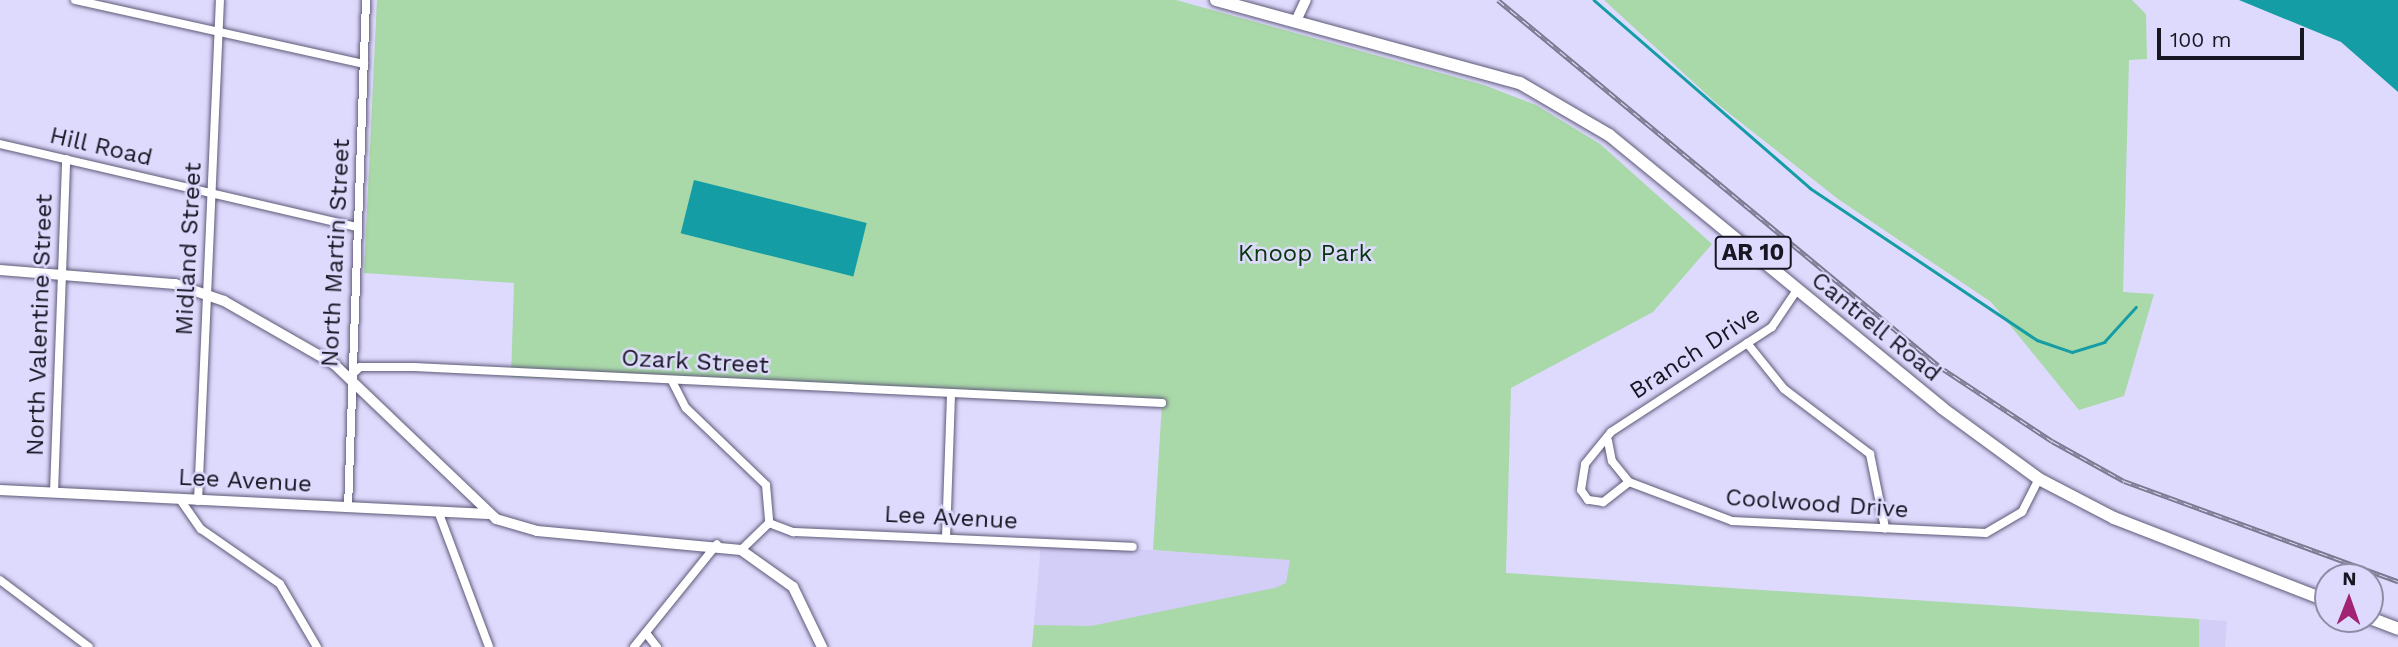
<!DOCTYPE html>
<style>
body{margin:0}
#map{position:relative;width:2398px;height:647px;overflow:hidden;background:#dedafd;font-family:"Work Sans",sans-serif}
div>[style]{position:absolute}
.built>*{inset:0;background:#d3cef8}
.green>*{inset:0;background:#a9d8a9}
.water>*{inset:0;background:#159da5;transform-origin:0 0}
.stream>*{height:2.5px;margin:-1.25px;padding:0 1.25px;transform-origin:1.25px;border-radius:1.25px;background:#159da5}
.roads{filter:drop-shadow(0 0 2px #5e5a78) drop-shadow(0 0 2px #5e5a78)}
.minor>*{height:8px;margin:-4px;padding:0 4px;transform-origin:4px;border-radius:4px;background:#fff}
.tertiary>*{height:10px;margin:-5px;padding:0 5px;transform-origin:5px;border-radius:5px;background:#fff}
.primary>*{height:12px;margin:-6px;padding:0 6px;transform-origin:6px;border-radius:6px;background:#fff}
.rail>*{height:5px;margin-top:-2.5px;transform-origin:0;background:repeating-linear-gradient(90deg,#dedafd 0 8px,#7c7991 0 16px);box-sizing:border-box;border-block:2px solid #7c7991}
span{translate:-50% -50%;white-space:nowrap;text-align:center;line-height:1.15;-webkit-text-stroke:5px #dedafd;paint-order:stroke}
.shield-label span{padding:2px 5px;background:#dedafd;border:2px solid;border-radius:5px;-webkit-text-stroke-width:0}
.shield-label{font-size:23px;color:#181623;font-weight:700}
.street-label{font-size:24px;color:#181623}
.park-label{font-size:24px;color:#08350e}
.north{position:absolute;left:2314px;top:563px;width:70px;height:70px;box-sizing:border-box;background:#dedafd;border:2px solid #8f8ca6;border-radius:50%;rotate:1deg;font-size:19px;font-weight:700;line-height:28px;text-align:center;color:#181623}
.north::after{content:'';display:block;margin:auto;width:24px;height:32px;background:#a22273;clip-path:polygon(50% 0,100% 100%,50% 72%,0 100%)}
.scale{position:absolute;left:2157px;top:28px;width:147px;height:32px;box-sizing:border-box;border:4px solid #181623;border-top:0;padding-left:9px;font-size:21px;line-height:24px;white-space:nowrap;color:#181623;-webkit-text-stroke:5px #dedafd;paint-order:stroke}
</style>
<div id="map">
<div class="built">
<i style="clip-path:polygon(1041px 543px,2227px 621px,2225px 647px,1032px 647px)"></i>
</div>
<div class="green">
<i style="clip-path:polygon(377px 0,1176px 0,1484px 85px,1536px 105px,1600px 144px,1712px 244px,1653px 312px,1511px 388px,1506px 573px,2199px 619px,2199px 647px,1032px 647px,1034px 625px,1091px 626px,1275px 588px,1286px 583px,1290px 560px,1153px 550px,1162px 403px,511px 377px,514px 283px,364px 273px)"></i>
<i style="clip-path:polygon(1604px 0,2132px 0,2146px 14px,2147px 59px,2129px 60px,2123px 292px,2154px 294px,2124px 396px,2079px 410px,1991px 302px,1838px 199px,1716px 103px)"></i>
</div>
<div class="water">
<i style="clip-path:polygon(2239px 0,2398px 0,2398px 92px,2341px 42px)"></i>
<i style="left:694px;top:180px;width:178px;height:55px;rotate:14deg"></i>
</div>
<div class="stream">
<i style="left:1594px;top:0;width:286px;rotate:41deg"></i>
<i style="left:1810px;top:188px;width:273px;rotate:33.8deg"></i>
<i style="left:2037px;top:340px;width:37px;rotate:19deg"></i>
<i style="left:2072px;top:352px;width:34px;rotate:-17deg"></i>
<i style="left:2104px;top:342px;width:47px;rotate:-47.6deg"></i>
</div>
<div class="roads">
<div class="minor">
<i style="left:75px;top:0;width:296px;rotate:12.5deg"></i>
<i style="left:0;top:144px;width:366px;rotate:13.1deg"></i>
<i style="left:1747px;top:343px;width:59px;rotate:51.2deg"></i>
<i style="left:1784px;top:389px;width:108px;rotate:37.1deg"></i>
<i style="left:1870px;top:454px;width:76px;rotate:78.5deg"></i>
<i style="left:349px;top:377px;width:15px;rotate:-42deg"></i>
<i style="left:360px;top:367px;width:54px"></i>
<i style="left:414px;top:367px;width:749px;rotate:2.76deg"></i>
<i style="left:672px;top:381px;width:30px;rotate:63deg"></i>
<i style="left:686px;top:408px;width:111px;rotate:43.9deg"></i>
<i style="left:766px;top:485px;width:38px;rotate:85deg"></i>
<i style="left:769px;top:523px;width:39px;rotate:136deg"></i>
<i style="left:1608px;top:441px;width:20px;rotate:79deg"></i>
<i style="left:1612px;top:461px;width:27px;rotate:51deg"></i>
<i style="left:1629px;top:482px;width:110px;rotate:20.7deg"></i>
<i style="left:1732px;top:521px;width:254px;rotate:2.7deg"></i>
<i style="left:1986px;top:533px;width:42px;rotate:-30.3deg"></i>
<i style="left:2022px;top:512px;width:37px;rotate:-63deg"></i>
<i style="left:1629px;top:482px;width:33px;rotate:142deg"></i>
<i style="left:1603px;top:502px;width:15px;rotate:-172deg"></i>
<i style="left:1588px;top:500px;width:12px;rotate:-125deg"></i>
<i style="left:1581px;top:490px;width:26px;rotate:-81deg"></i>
<i style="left:1585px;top:464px;width:41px;rotate:-50.9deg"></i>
<i style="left:1611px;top:432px;width:192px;rotate:-33.1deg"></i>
<i style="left:1772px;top:327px;width:45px;rotate:-56deg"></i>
<i style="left:54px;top:492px;width:333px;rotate:-87.9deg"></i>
<i style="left:179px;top:498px;width:38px;rotate:55deg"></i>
<i style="left:201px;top:529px;width:96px;rotate:34.8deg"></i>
<i style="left:280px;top:584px;width:73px;rotate:59.6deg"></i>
<i style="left:198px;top:501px;width:501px;rotate:-87.49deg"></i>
<i style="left:348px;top:508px;width:508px;rotate:-87.97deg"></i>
<i style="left:438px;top:511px;width:145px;rotate:69.4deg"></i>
<i style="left:769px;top:523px;width:26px;rotate:21deg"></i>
<i style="left:793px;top:532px;width:340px;rotate:2.5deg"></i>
<i style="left:946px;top:538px;width:144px;rotate:-88deg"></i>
<i style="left:0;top:580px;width:111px;rotate:37deg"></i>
<i style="left:646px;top:633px;width:18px;rotate:52deg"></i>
<i style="left:634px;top:647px;width:132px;rotate:-51.1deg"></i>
</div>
<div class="tertiary">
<i style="left:1296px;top:21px;width:23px;rotate:-65deg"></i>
<i style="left:0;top:270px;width:176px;rotate:4.6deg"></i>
<i style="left:175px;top:284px;width:52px;rotate:19.1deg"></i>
<i style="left:224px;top:301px;width:127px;rotate:29.8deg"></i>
<i style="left:334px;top:364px;width:224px;rotate:43.7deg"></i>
<i style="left:496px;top:519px;width:43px;rotate:16.3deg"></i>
<i style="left:537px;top:531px;width:205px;rotate:5.3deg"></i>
<i style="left:741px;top:550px;width:64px;rotate:35.4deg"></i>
<i style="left:793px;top:587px;width:67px;rotate:64.2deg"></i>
<i style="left:0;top:490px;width:489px;rotate:2.8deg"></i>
</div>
<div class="primary">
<i style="left:1216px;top:0;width:315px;rotate:15.3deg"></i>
<i style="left:1520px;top:83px;width:103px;rotate:30.3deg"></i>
<i style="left:1609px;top:135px;width:431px;rotate:39.3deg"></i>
<i style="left:1942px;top:408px;width:120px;rotate:36.2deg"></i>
<i style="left:2039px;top:479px;width:85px;rotate:27.5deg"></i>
<i style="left:2114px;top:518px;width:230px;rotate:21.2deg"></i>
<i style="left:2370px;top:618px;width:30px;rotate:21deg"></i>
</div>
</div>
<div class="rail">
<i style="left:1498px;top:0;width:575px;rotate:39.7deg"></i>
<i style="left:1940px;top:367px;width:134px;rotate:33.5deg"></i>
<i style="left:2052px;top:441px;width:82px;rotate:29.1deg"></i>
<i style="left:2124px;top:481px;width:292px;rotate:20.1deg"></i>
</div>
<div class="shield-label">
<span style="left:1753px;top:253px">AR 10</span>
</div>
<div class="street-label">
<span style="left:101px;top:147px;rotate:13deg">Hill Road</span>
<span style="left:189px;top:249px;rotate:-87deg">Midland Street</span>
<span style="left:336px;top:253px;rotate:-87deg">North Martin Street</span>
<span style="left:40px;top:325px;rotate:-88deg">North Valentine Street</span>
<span style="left:1876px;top:327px;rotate:39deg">Cantrell Road</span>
<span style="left:1695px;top:353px;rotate:-33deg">Branch Drive</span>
<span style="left:695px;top:362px;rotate:3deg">Ozark Street</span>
<span style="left:245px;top:481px;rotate:3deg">Lee Avenue</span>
<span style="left:1817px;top:504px;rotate:4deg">Coolwood Drive</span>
<span style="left:951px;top:518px;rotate:3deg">Lee Avenue</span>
</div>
<div class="park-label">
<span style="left:1305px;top:254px">Knoop Park</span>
</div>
<div class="north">N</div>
<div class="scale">100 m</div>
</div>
